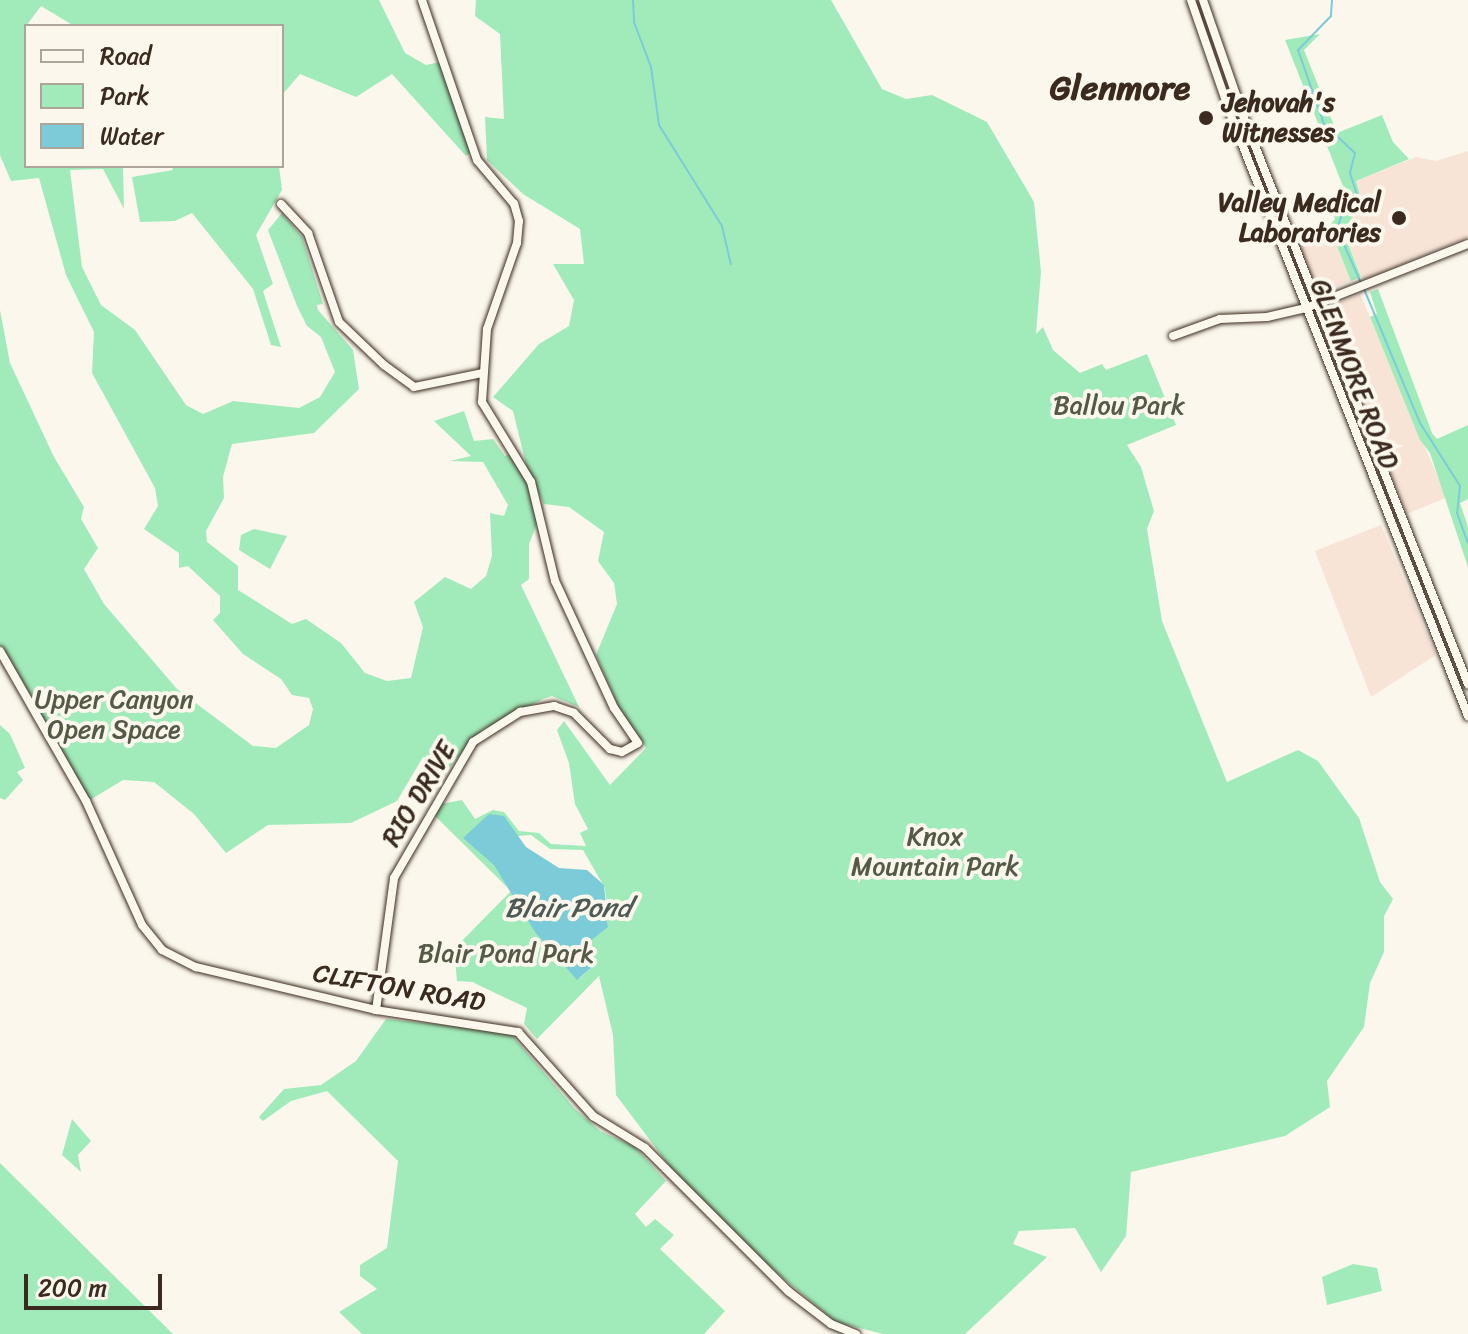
<!DOCTYPE html>
<style>
body{margin:0}
#map{position:relative;width:1468px;height:1334px;overflow:hidden;background:#fbf7ec;font-family:Sriracha,sans-serif}
div>[style]{position:absolute}
.built>*{inset:0;background:#f7e4d6;transform-origin:0 0}
.green>*{inset:0;background:#a1ebba}
.water>*{inset:0;background:#7ccbd9}
.stream>*{height:2px;margin:-1px;padding:0 1px;transform-origin:1px;border-radius:1px;background:#7ccbd9}
.roads{filter:drop-shadow(0 0 2px #3b2a1e) drop-shadow(0 0 2px #3b2a1e)}
.secondary>*{height:8px;margin:-4px;padding:0 4px;transform-origin:4px;border-radius:4px;background:#fbf7ec}
.dots>*{width:22px;height:22px;translate:-50% -50%;box-sizing:border-box;border:4px solid #fbf7ec;border-radius:50%}
span{translate:-50% -50%;white-space:nowrap;text-align:center;line-height:1.15;-webkit-text-stroke:8px #fbf7ec;paint-order:stroke}
.poi-label{font-size:26px;color:#3b2a1e;font-weight:700}
.left{translate:0 -50%;text-align:left}
.right{translate:-100% -50%;text-align:right}
.street-label{font-size:26px;color:#3b2a1e}
.park-label{font-size:26px;color:#545a45}
.water-label{font-size:28px;color:#4e5a56;font-style:italic}
.district-label{font-size:34px;color:#3b2a1e;font-weight:700}
.legend{position:absolute;left:24px;top:24px;width:260px;height:144px;box-sizing:border-box;background:#fbf7ec;border:2px solid #aea59a;margin:0;padding:10px 14px;list-style:none;font-size:24px;color:#3b2a1e}
.legend li{display:flex;align-items:center;gap:16px;height:40px}
.legend b{width:40px;border:2px solid #aea59a}
.scale{position:absolute;left:24px;top:1274px;width:138px;height:36px;box-sizing:border-box;border:4px solid #3b2a1e;border-top:0;padding-left:10px;font-size:24px;line-height:28px;white-space:nowrap;color:#3b2a1e;-webkit-text-stroke:6px #fbf7ec;paint-order:stroke}
</style>
<div id="map">
<div class="built">
<i style="clip-path:polygon(1468px 151px,1468px 237px,1363px 280px,1343px 231px,1362px 203px,1356px 181px,1416px 157px,1436px 161px)"></i>
<i style="left:1329px;top:226px;width:59px;height:37px;rotate:68deg"></i>
<i style="left:1360px;top:294px;width:221px;height:42px;rotate:67deg"></i>
<i style="clip-path:polygon(1381px 525px,1436px 655px,1371px 697px,1315px 551px)"></i>
</div>
<div class="green">
<i style="clip-path:polygon(0 0,379px 0,405px 53px,426px 65px,440px 62px,472px 151px,466px 156px,392px 74px,356px 97px,300px 74px,282px 95px,282px 26px,74px 26px,41px 6px,26px 26px,26px 166px,123px 166px,124px 209px,103px 169px,70px 170px,82px 267px,101px 305px,135px 330px,186px 405px,203px 414px,233px 401px,299px 408px,320px 397px,335px 372px,321px 337px,307px 326px,297px 306px,268px 230px,282px 213px,302px 237px,323px 304px,317px 305px,318px 310px,353px 350px,359px 389px,314px 433px,232px 444px,223px 477px,224px 498px,206px 531px,207px 542px,238px 566px,238px 590px,292px 624px,306px 619px,341px 643px,365px 673px,387px 681px,411px 678px,423px 627px,414px 602px,445px 577px,471px 589px,486px 576px,492px 556px,490px 513px,504px 516px,508px 505px,483px 462px,450px 461px,471px 456px,434px 421px,464px 411px,474px 441px,493px 439px,505px 456px,512px 453px,519px 461px,540px 516px,529px 544px,529px 579px,521px 585px,579px 707px,552px 696px,543px 699px,482px 730px,449px 768px,423px 757px,397px 801px,351px 823px,268px 825px,226px 853px,194px 814px,154px 782px,123px 780px,90px 800px,0 650px,0 310px,10px 363px,54px 457px,84px 507px,81px 519px,98px 548px,84px 569px,104px 604px,177px 689px,253px 746px,276px 748px,309px 725px,313px 709px,309px 698px,292px 695px,281px 679px,243px 654px,213px 620px,220px 613px,220px 596px,188px 566px,179px 568px,179px 553px,144px 529px,158px 506px,155px 488px,92px 373px,94px 332px,66px 275px,39px 178px,11px 181px,0 155px)"></i>
<i style="clip-path:polygon(evenodd,476px 0,831px 0,882px 89px,906px 99px,932px 95px,987px 122px,1034px 202px,1041px 272px,1036px 334px,1043px 327px,1053px 350px,1080px 373px,1102px 364px,1106px 370px,1147px 354px,1176px 425px,1127px 445px,1141px 467px,1154px 511px,1147px 529px,1162px 621px,1227px 782px,1298px 750px,1318px 761px,1359px 818px,1380px 882px,1393px 899px,1384px 916px,1384px 952px,1370px 983px,1364px 1027px,1327px 1081px,1330px 1107px,1285px 1136px,1131px 1172px,1126px 1236px,1101px 1272px,1075px 1228px,1019px 1231px,1013px 1244px,1047px 1257px,965px 1334px,883px 1334px,836px 1322px,752px 1252px,683px 1184px,616px 1095px,613px 1035px,599px 976px,537px 1039px,524px 1024px,527px 1008px,472px 982px,457px 981px,454px 949px,511px 891px,434px 815px,441px 804px,462px 800px,475px 819px,493px 810px,504px 812px,519px 831px,539px 833px,551px 844px,586px 846px,580px 833px,588px 829px,575px 804px,569px 763px,557px 730px,564px 721px,610px 785px,646px 748px,621px 712px,596px 655px,617px 604px,614px 583px,598px 561px,604px 532px,569px 507px,544px 504px,527px 468px,513px 411px,493px 397px,539px 344px,569px 326px,574px 300px,553px 264px,584px 264px,580px 229px,523px 194px,487px 160px,485px 117px,504px 119px,500px 34px,475px 16px,476px 0,531px 835px,550px 849px,583px 850px,605px 888px,608px 925px,590px 940px,592px 967px,580px 978px,553px 942px,518px 836px,531px 835px)"></i>
<i style="clip-path:polygon(1320px 34px,1304px 50px,1337px 133px,1382px 115px,1393px 142px,1409px 159px,1356px 181px,1362px 203px,1343px 231px,1361px 277px,1351px 281px,1329px 226px,1335px 219px,1330px 207px,1348px 199px,1285px 40px)"></i>
<i style="clip-path:polygon(172px 166px,279px 166px,282px 190px,256px 235px,273px 284px,263px 291px,281px 347px,271px 345px,253px 289px,192px 213px,175px 221px,140px 222px,132px 177px,173px 170px)"></i>
<i style="clip-path:polygon(1378px 289px,1432px 433px,1437px 439px,1468px 425px,1468px 499px,1460px 503px,1468px 527px,1468px 567px,1430px 453px,1420px 440px,1370px 317px,1377px 314px,1370px 292px)"></i>
<i style="clip-path:polygon(254px 529px,287px 536px,270px 569px,239px 550px,241px 535px)"></i>
<i style="clip-path:polygon(0 725px,10px 734px,25px 768px,17px 772px,23px 780px,5px 800px,0 798px)"></i>
<i style="clip-path:polygon(386px 1019px,509px 1032px,575px 1109px,600px 1131px,635px 1147px,666px 1181px,635px 1214px,646px 1227px,655px 1219px,674px 1235px,660px 1249px,725px 1311px,704px 1334px,362px 1334px,339px 1312px,377px 1289px,360px 1276px,360px 1265px,387px 1248px,398px 1161px,327px 1091px,291px 1101px,263px 1121px,259px 1117px,284px 1089px,321px 1085px,356px 1061px)"></i>
<i style="clip-path:polygon(72px 1119px,91px 1141px,78px 1155px,81px 1172px,62px 1155px)"></i>
<i style="clip-path:polygon(0 1163px,173px 1334px,0 1334px)"></i>
<i style="clip-path:polygon(1353px 1264px,1377px 1268px,1382px 1291px,1327px 1305px,1322px 1277px)"></i>
</div>
<div class="water">
<i style="clip-path:polygon(489px 814px,504px 816px,526px 847px,559px 868px,587px 870px,604px 885px,608px 927px,589px 942px,592px 967px,577px 980px,535px 932px,494px 865px,463px 838px)"></i>
</div>
<div class="stream">
<i style="left:633px;top:0;width:22px;rotate:87deg"></i>
<i style="left:634px;top:22px;width:48px;rotate:69.3deg"></i>
<i style="left:651px;top:67px;width:59px;rotate:82.1deg"></i>
<i style="left:659px;top:125px;width:119px;rotate:58deg"></i>
<i style="left:722px;top:226px;width:39px;rotate:77deg"></i>
<i style="left:1332px;top:0;width:16px;rotate:94deg"></i>
<i style="left:1331px;top:16px;width:47px;rotate:134.1deg"></i>
<i style="left:1298px;top:50px;width:78px;rotate:70.6deg"></i>
<i style="left:1324px;top:124px;width:42px;rotate:43.1deg"></i>
<i style="left:1355px;top:153px;width:21px;rotate:104deg"></i>
<i style="left:1350px;top:173px;width:29px;rotate:72deg"></i>
<i style="left:1359px;top:201px;width:24px;rotate:138deg"></i>
<i style="left:1341px;top:217px;width:13px;rotate:108deg"></i>
<i style="left:1337px;top:229px;width:59px;rotate:66deg"></i>
<i style="left:1364px;top:289px;width:145px;rotate:67.3deg"></i>
<i style="left:1420px;top:423px;width:75px;rotate:57.6deg"></i>
<i style="left:1460px;top:486px;width:27px;rotate:96deg"></i>
<i style="left:1457px;top:513px;width:32px;rotate:70deg"></i>
</div>
<div class="roads">
<div class="secondary">
<i style="left:1191px;top:0;width:128px;rotate:70.9deg"></i>
<i style="left:1233px;top:121px;width:640px;rotate:68.45deg"></i>
<i style="left:1203px;top:0;width:125px;rotate:70.8deg"></i>
<i style="left:1244px;top:118px;width:609px;rotate:68.41deg"></i>
<i style="left:281px;top:204px;width:40px;rotate:47deg"></i>
<i style="left:308px;top:233px;width:94px;rotate:70.8deg"></i>
<i style="left:339px;top:322px;width:62px;rotate:43.7deg"></i>
<i style="left:384px;top:365px;width:37px;rotate:36deg"></i>
<i style="left:414px;top:387px;width:69px;rotate:-11.6deg"></i>
<i style="left:1173px;top:336px;width:50px;rotate:-19.9deg"></i>
<i style="left:1220px;top:319px;width:47px;rotate:-2.4deg"></i>
<i style="left:1267px;top:317px;width:40px;rotate:-13deg"></i>
<i style="left:1306px;top:308px;width:174px;rotate:-21.6deg"></i>
<i style="left:0;top:651px;width:173px;rotate:60.2deg"></i>
<i style="left:86px;top:801px;width:136px;rotate:65.7deg"></i>
<i style="left:142px;top:925px;width:32px;rotate:51deg"></i>
<i style="left:162px;top:950px;width:38px;rotate:27deg"></i>
<i style="left:196px;top:967px;width:185px;rotate:13.4deg"></i>
<i style="left:376px;top:1010px;width:144px;rotate:8.8deg"></i>
<i style="left:518px;top:1032px;width:113px;rotate:48.2deg"></i>
<i style="left:593px;top:1116px;width:61px;rotate:31.6deg"></i>
<i style="left:645px;top:1148px;width:202px;rotate:45deg"></i>
<i style="left:788px;top:1291px;width:54px;rotate:37.5deg"></i>
<i style="left:831px;top:1324px;width:27px;rotate:22deg"></i>
<i style="left:376px;top:1010px;width:133px;rotate:-82.2deg"></i>
<i style="left:394px;top:878px;width:157px;rotate:-59.8deg"></i>
<i style="left:473px;top:742px;width:56px;rotate:-32.6deg"></i>
<i style="left:520px;top:712px;width:35px;rotate:-10deg"></i>
<i style="left:554px;top:706px;width:21px;rotate:19deg"></i>
<i style="left:574px;top:713px;width:51px;rotate:45deg"></i>
<i style="left:610px;top:749px;width:12px;rotate:14deg"></i>
<i style="left:622px;top:752px;width:18px;rotate:-29deg"></i>
<i style="left:638px;top:743px;width:42px;rotate:-124.4deg"></i>
<i style="left:614px;top:708px;width:140px;rotate:-114.9deg"></i>
<i style="left:555px;top:581px;width:102px;rotate:-103.6deg"></i>
<i style="left:531px;top:482px;width:94px;rotate:-121.5deg"></i>
<i style="left:482px;top:402px;width:73px;rotate:-86.1deg"></i>
<i style="left:487px;top:329px;width:91px;rotate:-70.8deg"></i>
<i style="left:517px;top:243px;width:22px;rotate:-85deg"></i>
<i style="left:519px;top:221px;width:18px;rotate:-106deg"></i>
<i style="left:514px;top:204px;width:57px;rotate:-130.1deg"></i>
<i style="left:477px;top:160px;width:169px;rotate:-109deg"></i>
</div>
</div>
<div class="dots">
<i style="left:1206px;top:118px;background:#3b2a1e"></i>
<i style="left:1399px;top:218px;background:#3b2a1e"></i>
</div>
<div class="poi-label">
<span class="left" style="left:1222px;top:118px">Jehovah's<br>Witnesses</span>
<span class="right" style="left:1381px;top:218px">Valley Medical<br>Laboratories</span>
</div>
<div class="street-label">
<span style="left:1354px;top:374px;rotate:69deg">GLENMORE ROAD</span>
<span style="left:419px;top:794px;rotate:-59deg">RIO DRIVE</span>
<span style="left:399px;top:988px;rotate:10deg">CLIFTON ROAD</span>
</div>
<div class="park-label">
<span style="left:1119px;top:406px">Ballou Park</span>
<span style="left:114px;top:715px">Upper Canyon<br>Open Space</span>
<span style="left:935px;top:852px">Knox<br>Mountain Park</span>
<span style="left:506px;top:954px">Blair Pond Park</span>
</div>
<div class="water-label">
<span style="left:568px;top:908px">Blair Pond</span>
</div>
<div class="district-label">
<span style="left:1120px;top:89px">Glenmore</span>
</div>
<ul class="legend">
<li><b style="height:10px;background:#fbf7ec"></b>Road</li>
<li><b style="height:22px;background:#a1ebba"></b>Park</li>
<li><b style="height:22px;background:#7ccbd9"></b>Water</li>
</ul>
<div class="scale">200 m</div>
</div>
